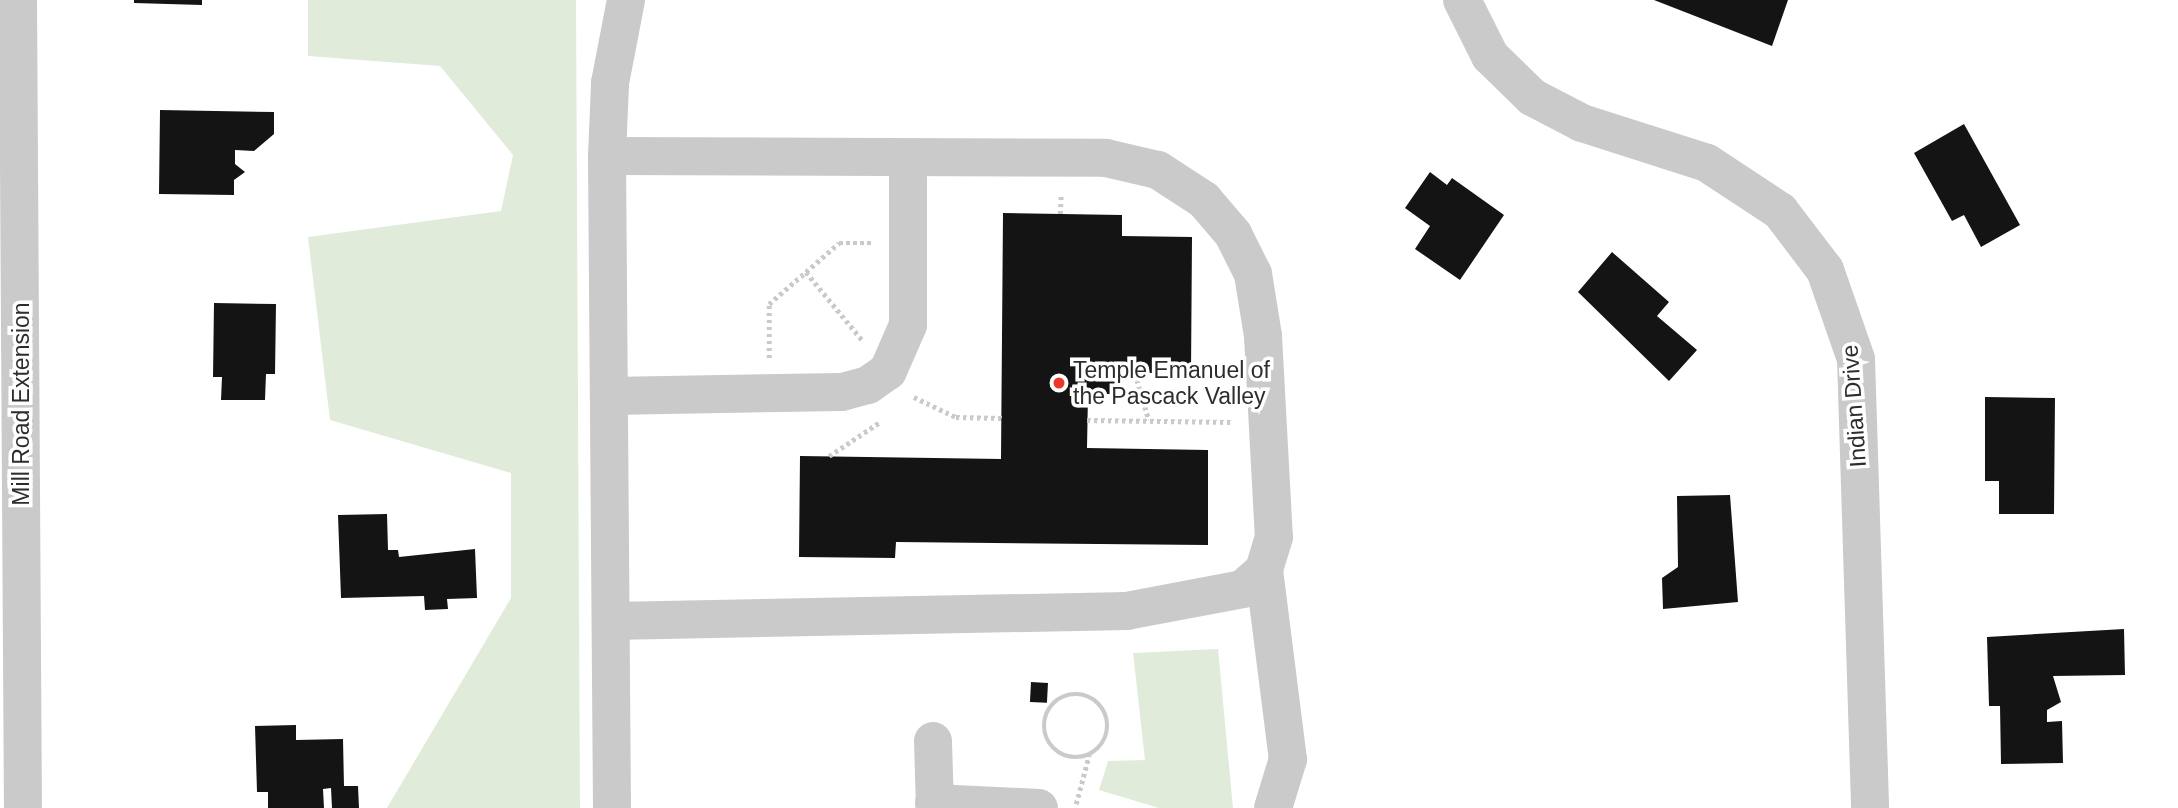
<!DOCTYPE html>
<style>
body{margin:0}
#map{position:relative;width:2178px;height:808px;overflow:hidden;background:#fff;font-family:Arial,sans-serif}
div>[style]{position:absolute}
.green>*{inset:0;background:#e0ebda}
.building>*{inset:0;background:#141414;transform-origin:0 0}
.path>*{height:4.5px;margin-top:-2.25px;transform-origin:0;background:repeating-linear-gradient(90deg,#cacaca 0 3.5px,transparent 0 7px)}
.path>.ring{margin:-2.25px;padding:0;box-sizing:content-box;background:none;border:4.5px solid #cacaca;border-radius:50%}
.minor>*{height:38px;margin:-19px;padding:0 19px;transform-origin:19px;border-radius:19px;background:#cacaca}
.dots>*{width:19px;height:19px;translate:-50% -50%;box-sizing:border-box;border:4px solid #fff;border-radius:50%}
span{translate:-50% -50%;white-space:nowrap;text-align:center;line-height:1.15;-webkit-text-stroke:7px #fff;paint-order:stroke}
.poi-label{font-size:23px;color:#2d2d2d}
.left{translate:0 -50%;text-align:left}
.street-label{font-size:23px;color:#2d2d2d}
</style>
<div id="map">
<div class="green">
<i style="clip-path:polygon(308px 0,576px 0,580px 808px,387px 808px,511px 598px,511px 473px,330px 420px,308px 237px,501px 211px,513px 155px,440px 66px,308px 56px)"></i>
<i style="clip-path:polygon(1218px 649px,1233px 808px,1159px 808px,1099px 790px,1108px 761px,1145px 760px,1133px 653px)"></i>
</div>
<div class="building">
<i style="clip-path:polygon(134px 0,202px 0,202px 5px,134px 3px)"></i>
<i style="clip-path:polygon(1654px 0,1788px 0,1772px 46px)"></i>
<i style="clip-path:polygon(160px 110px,274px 112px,274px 134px,254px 151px,235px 150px,235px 164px,245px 172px,234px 180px,234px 195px,159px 194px)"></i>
<i style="clip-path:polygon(1964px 124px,2020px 225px,1981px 247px,1964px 215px,1952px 221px,1914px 153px)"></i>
<i style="clip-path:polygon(1430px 172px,1447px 185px,1452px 178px,1504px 215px,1460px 280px,1415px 249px,1430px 226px,1405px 208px)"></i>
<i style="clip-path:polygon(1003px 213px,1122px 215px,1122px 236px,1192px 237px,1191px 373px,1117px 373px,1116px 394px,1088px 394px,1087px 448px,1208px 450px,1208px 545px,896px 542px,895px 558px,799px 557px,800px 456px,1001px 459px)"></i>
<i style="clip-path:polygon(1612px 252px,1669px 302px,1657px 316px,1697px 350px,1669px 381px,1578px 292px)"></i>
<i style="clip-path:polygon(214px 303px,276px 304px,275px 374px,266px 374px,265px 400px,221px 400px,222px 377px,213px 377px)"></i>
<i style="clip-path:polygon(1985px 397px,2055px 398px,2054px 514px,1999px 514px,1999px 481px,1985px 481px)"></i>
<i style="clip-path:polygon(1730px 495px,1738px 602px,1663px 609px,1662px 578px,1678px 567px,1677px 496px)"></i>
<i style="clip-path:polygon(387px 514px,388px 550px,398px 550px,399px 557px,475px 549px,477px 598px,447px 599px,448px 609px,425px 610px,424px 596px,341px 598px,338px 515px)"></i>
<i style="clip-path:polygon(2124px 629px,2125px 675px,2053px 676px,2061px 702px,2047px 710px,2047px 722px,2062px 721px,2063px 763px,2001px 764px,2000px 706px,1989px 706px,1987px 637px)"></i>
<i style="left:1031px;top:682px;width:17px;height:20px;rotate:3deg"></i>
<i style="clip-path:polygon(296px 725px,296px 740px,343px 739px,344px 786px,358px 786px,359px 808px,332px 808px,331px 788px,323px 789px,324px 808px,268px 808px,268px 792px,257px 792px,255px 726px)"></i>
</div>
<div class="path">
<i style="left:1060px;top:214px;width:21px;rotate:-87deg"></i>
<i style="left:806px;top:272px;width:89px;rotate:50.4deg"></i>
<i style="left:769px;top:358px;width:54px;rotate:-90deg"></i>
<i style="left:769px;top:304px;width:93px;rotate:-41.1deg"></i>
<i style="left:839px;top:243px;width:34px"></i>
<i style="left:1135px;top:373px;width:49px;rotate:73.4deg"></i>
<i style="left:914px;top:397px;width:47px;rotate:25.5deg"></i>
<i style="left:956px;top:417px;width:46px;rotate:1.2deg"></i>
<i style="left:1087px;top:420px;width:144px;rotate:0.8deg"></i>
<i style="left:829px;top:456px;width:61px;rotate:-33.7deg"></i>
<i class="ring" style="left:1044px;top:694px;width:59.5px;height:59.5px"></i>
<i style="left:1076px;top:804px;width:51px;rotate:-75.1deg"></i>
</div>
<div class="minor">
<i style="left:18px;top:0;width:808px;rotate:89.65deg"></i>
<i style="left:1462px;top:0;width:63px;rotate:63.4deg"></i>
<i style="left:1490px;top:56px;width:59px;rotate:44.3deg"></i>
<i style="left:1532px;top:97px;width:56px;rotate:27.5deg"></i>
<i style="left:1582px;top:123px;width:131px;rotate:17.7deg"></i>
<i style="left:1707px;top:163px;width:87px;rotate:33.3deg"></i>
<i style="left:1780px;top:211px;width:74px;rotate:52.7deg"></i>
<i style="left:1825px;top:270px;width:94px;rotate:70.8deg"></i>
<i style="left:1856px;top:359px;width:449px;rotate:88.2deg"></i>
<i style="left:607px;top:156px;width:499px;rotate:0.2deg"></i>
<i style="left:1106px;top:158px;width:53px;rotate:13deg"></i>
<i style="left:1158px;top:170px;width:55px;rotate:33.1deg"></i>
<i style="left:1204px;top:200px;width:45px;rotate:49.5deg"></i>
<i style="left:1233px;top:234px;width:45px;rotate:63.4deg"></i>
<i style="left:1253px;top:274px;width:63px;rotate:80.8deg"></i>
<i style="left:1263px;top:336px;width:201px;rotate:86.9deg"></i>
<i style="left:1274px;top:537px;width:34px;rotate:107deg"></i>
<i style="left:1264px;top:570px;width:28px;rotate:138deg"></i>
<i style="left:1243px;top:589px;width:118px;rotate:169.3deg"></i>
<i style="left:1127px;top:611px;width:516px;rotate:178.89deg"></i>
<i style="left:609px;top:396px;width:233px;rotate:-1deg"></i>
<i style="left:842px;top:392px;width:27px;rotate:-15deg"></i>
<i style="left:868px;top:385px;width:24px;rotate:-35deg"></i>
<i style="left:888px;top:371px;width:50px;rotate:-66.5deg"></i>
<i style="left:908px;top:325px;width:167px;rotate:-90deg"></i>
<i style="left:1264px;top:570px;width:191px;rotate:82.8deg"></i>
<i style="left:1288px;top:759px;width:51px;rotate:107deg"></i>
<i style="left:933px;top:741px;width:67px;rotate:88.3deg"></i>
<i style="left:934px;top:803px;width:105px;rotate:2.7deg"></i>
<i style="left:612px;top:808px;width:652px;rotate:-90.44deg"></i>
<i style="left:607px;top:156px;width:73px;rotate:-87.6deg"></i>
<i style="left:610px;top:83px;width:85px;rotate:-79.1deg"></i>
</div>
<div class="dots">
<i style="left:1059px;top:383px;background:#e8392a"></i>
</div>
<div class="poi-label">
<span class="left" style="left:1073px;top:383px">Temple Emanuel of<br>the Pascack Valley</span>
</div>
<div class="street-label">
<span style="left:21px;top:404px;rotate:-90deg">Mill Road Extension</span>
<span style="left:1854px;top:406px;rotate:-94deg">Indian Drive</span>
</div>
</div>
